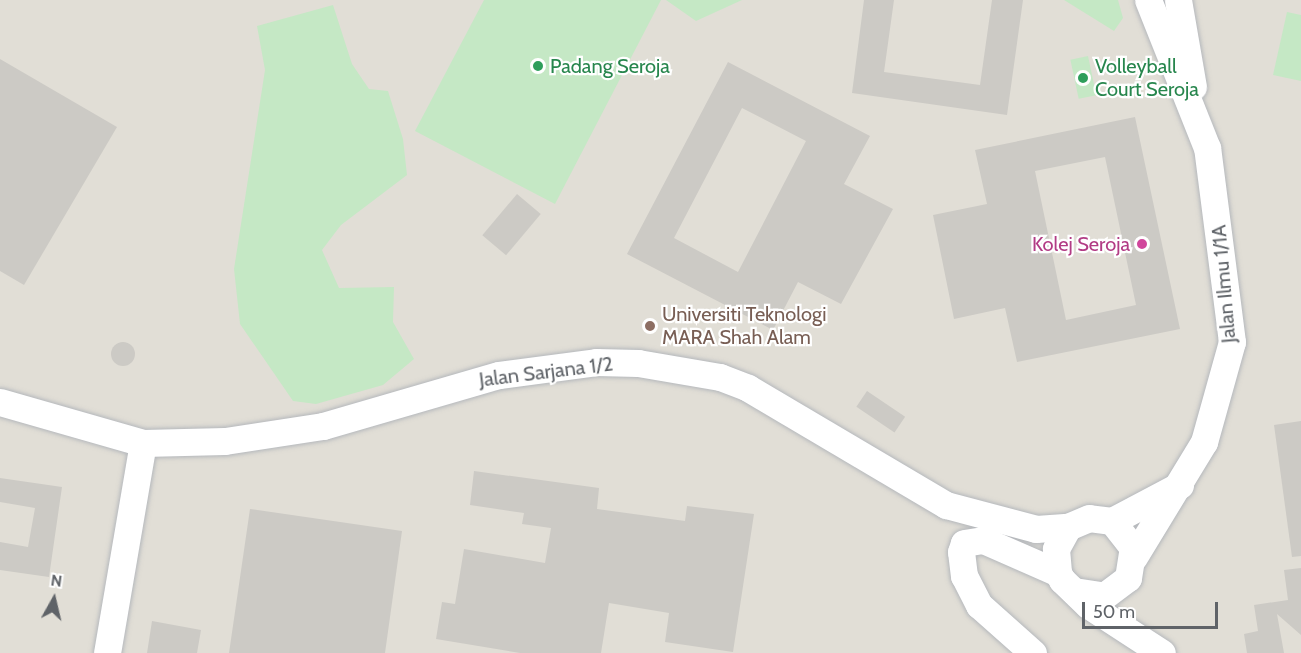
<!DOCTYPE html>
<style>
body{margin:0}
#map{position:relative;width:1301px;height:653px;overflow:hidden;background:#f1efe8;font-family:Cabin,sans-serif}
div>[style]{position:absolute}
.education>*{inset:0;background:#e1ded6;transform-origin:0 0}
.green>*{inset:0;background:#c5e8c5;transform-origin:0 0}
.building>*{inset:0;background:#cccac5;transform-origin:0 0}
.round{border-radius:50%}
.roads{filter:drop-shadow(0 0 2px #b5b8bc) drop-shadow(0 0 2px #b5b8bc)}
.minor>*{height:27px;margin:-13.5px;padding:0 13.5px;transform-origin:13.5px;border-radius:13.5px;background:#fff}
.dots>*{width:16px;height:16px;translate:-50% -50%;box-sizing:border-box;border:3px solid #fff;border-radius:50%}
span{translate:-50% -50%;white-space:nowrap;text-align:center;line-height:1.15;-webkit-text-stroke:4.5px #fff;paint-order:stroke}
.leisure-label{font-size:20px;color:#27864d}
.left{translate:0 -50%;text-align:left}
.hotel-label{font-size:20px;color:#b23c85}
.right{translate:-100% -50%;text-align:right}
.street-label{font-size:20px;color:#5f6368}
.education-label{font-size:20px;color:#785e54}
.north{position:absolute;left:24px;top:569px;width:60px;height:60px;-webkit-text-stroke:4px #fff;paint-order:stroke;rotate:8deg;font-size:16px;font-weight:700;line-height:24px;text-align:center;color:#5f6368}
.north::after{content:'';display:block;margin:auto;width:21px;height:27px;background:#5f6368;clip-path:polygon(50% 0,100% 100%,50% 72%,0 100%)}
.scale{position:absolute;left:1082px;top:602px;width:136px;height:27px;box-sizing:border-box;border:3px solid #5f6368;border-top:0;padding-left:8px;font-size:18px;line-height:21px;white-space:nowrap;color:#5f6368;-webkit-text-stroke:4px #fff;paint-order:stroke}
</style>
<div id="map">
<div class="education">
<i style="left:0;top:0;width:1301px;height:653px"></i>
</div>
<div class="green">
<i style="clip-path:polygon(484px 0,661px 0,555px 204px,415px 131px)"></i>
<i style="clip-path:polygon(666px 0,742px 0,696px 21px)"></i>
<i style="clip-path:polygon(1064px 0,1118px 0,1123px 18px,1114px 31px)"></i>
<i style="clip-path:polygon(333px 5px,352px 64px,369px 89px,388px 91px,403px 139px,407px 175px,341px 225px,322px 250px,339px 288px,394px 287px,393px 322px,414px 359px,383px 385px,316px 404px,293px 401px,240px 324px,234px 269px,265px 70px,257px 26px)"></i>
<i style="clip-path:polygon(1287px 12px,1301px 15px,1301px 81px,1273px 75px)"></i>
<i style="left:1088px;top:56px;width:40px;height:18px;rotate:78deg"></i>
</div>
<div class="building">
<i style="clip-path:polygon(864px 0,894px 0,884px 72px,980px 85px,992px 0,1023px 0,1007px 115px,852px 93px)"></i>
<i style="clip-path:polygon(0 59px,117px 127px,24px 285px,0 271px)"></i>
<i style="clip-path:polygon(evenodd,728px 62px,870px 136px,844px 184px,893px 209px,841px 304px,798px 282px,773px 330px,627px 254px,728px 62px,742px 108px,806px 141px,738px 272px,674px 238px,742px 108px)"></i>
<i style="clip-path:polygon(evenodd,1135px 117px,1180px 329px,1017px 362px,1005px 308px,954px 319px,933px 215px,987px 204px,975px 150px,1135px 117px,1105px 157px,1136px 305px,1066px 320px,1035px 171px,1105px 157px)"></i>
<i style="left:517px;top:194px;width:31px;height:54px;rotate:40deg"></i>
<i class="round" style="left:111px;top:342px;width:24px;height:24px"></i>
<i style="left:867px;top:391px;width:46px;height:19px;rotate:34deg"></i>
<i style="clip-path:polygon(1301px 421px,1301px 556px,1292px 557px,1274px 425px)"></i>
<i style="clip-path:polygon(474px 471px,599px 488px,597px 509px,685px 521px,687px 506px,754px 514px,733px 652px,665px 642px,669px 613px,609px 603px,601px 653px,520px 653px,436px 639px,442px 602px,455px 604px,464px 549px,545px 563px,551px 528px,522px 524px,524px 513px,470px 505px)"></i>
<i style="clip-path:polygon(0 478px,62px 487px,49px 577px,0 570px,0 542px,28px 547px,35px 508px,0 502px)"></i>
<i style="clip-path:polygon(250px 509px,402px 531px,385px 653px,229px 653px)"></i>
<i style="clip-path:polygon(1301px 568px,1301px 635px,1277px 614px,1284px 653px,1247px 653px,1244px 634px,1258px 631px,1254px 605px,1288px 600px,1284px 570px)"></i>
<i style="clip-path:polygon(152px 621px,201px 630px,197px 653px,147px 653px)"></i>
</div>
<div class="roads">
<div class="minor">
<i style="left:1178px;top:0;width:88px;rotate:80.2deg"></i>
<i style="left:0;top:402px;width:149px;rotate:16deg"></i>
<i style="left:143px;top:443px;width:82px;rotate:-1.4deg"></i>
<i style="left:225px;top:441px;width:99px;rotate:-8.7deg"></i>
<i style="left:323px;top:426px;width:183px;rotate:-16.2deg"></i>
<i style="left:499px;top:375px;width:98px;rotate:-7.6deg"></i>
<i style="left:596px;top:362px;width:42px;rotate:1.4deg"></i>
<i style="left:638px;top:363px;width:83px;rotate:9.7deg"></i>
<i style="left:720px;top:377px;width:30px;rotate:21deg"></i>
<i style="left:748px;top:388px;width:230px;rotate:30.6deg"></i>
<i style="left:946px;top:505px;width:93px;rotate:14.9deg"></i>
<i style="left:1036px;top:529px;width:32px;rotate:-4deg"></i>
<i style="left:1112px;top:521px;width:77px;rotate:-27.9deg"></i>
<i style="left:1134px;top:557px;width:135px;rotate:-58.7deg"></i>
<i style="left:1204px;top:442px;width:104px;rotate:-74.4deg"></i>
<i style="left:1232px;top:342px;width:196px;rotate:-97.3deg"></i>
<i style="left:1207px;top:148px;width:159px;rotate:-111.7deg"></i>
<i style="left:1074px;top:591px;width:30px;rotate:9deg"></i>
<i style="left:1104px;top:596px;width:30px;rotate:-37deg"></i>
<i style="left:1128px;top:578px;width:30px;rotate:-81deg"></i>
<i style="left:1133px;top:548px;width:34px;rotate:-128deg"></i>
<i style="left:1112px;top:521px;width:23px;rotate:-173deg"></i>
<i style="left:1089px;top:518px;width:23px;rotate:157deg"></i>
<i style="left:1068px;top:527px;width:25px;rotate:119deg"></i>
<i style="left:1056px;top:549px;width:24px;rotate:85deg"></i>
<i style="left:1058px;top:573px;width:8px;rotate:60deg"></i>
<i style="left:1062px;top:580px;width:36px;rotate:44deg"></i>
<i style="left:1088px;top:605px;width:88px;rotate:33deg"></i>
<i style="left:107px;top:653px;width:213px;rotate:-80.3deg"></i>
<i style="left:1033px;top:653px;width:72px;rotate:-138.4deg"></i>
<i style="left:979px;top:605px;width:33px;rotate:-117deg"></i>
<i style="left:964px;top:576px;width:24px;rotate:-97deg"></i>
<i style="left:961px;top:552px;width:9px;rotate:-72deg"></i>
<i style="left:964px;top:543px;width:19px;rotate:-9deg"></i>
<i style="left:983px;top:540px;width:82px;rotate:23.7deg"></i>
</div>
</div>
<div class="dots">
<i style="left:538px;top:66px;background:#2e9e5b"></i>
<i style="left:1083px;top:78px;background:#2e9e5b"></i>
<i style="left:1142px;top:244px;background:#d1479c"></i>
<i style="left:650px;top:326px;background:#8d6e63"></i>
</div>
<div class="leisure-label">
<span class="left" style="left:550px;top:66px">Padang Seroja</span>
<span class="left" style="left:1095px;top:78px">Volleyball<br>Court Seroja</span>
</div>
<div class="hotel-label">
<span class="right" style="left:1130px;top:244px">Kolej Seroja</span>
</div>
<div class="street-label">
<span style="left:1224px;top:284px;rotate:-95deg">Jalan Ilmu 1/1A</span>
<span style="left:546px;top:372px;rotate:-7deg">Jalan Sarjana 1/2</span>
</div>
<div class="education-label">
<span class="left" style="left:662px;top:326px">Universiti Teknologi<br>MARA Shah Alam</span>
</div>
<div class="north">N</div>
<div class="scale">50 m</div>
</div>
